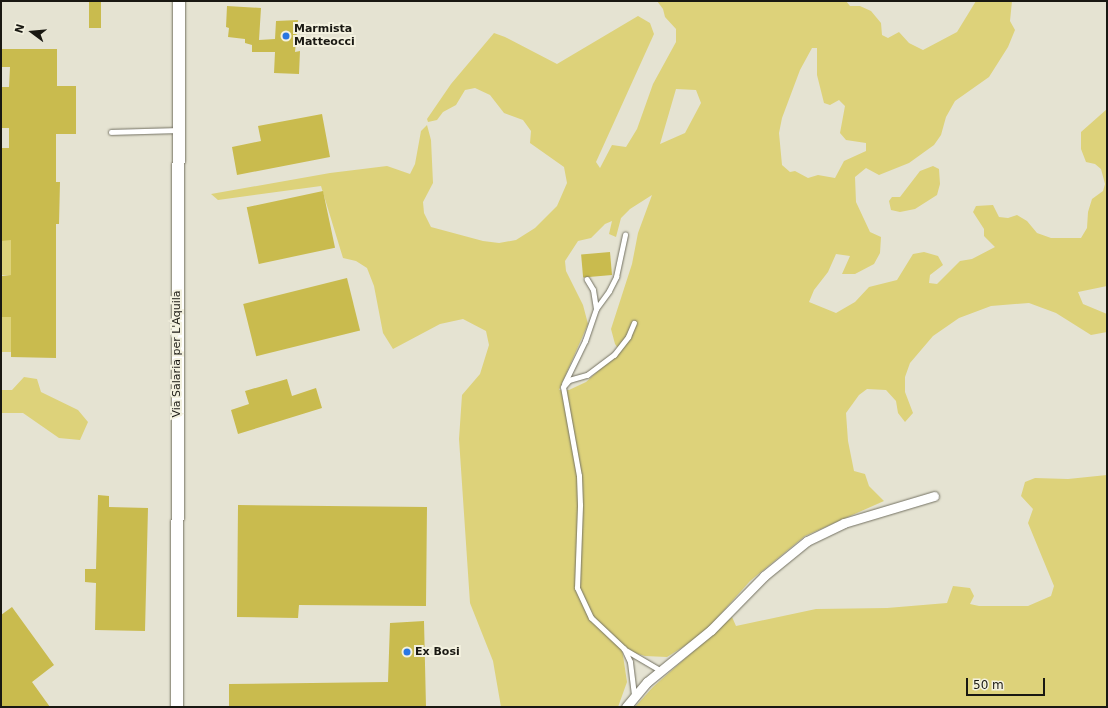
<!DOCTYPE html>
<style>
body{margin:0}
#map{position:relative;width:1108px;height:708px;overflow:hidden;background:#e5e3d2;font-family:"DejaVu Sans",sans-serif}
div>[style]{position:absolute}
.green>*{inset:0;background:#ddd27a;transform-origin:0 0}
.building>*{inset:0;background:#c9bb4e;transform-origin:0 0}
.roads{filter:drop-shadow(0 0 1px #737162) drop-shadow(0 0 1px #737162)}
.service>*{height:4.5px;margin:-2.25px;padding:0 2.25px;transform-origin:2.25px;border-radius:2.25px;background:#fff}
.minor>*{height:9px;margin:-4.5px;padding:0 4.5px;transform-origin:4.5px;border-radius:4.5px;background:#fff}
.secondary>*{height:12px;margin:-6px;padding:0 6px;transform-origin:6px;border-radius:6px;background:#fff}
.dots>*{width:11px;height:11px;translate:-50% -50%;box-sizing:border-box;border:2px solid #f3f1df;border-radius:50%}
span{translate:-50% -50%;white-space:nowrap;text-align:center;line-height:1.15;-webkit-text-stroke:4px #f3f1df;paint-order:stroke}
.poi-label{font-size:11px;color:#191812;font-weight:700}
.left{translate:0 -50%;text-align:left}
.street-label{font-size:11px;color:#191812}
.frame{position:absolute;inset:0;border:2px solid #191812;pointer-events:none}
.north{position:absolute;left:12px;top:12px;width:40px;height:40px;-webkit-text-stroke:3px #f3f1df;paint-order:stroke;rotate:286deg;font-size:11px;font-weight:700;line-height:16px;text-align:center;color:#191812}
.north::after{content:'';display:block;margin:auto;width:14px;height:18px;background:#191812;clip-path:polygon(50% 0,100% 100%,50% 72%,0 100%)}
.scale{position:absolute;left:966px;top:678px;width:79px;height:18px;box-sizing:border-box;border:2px solid #191812;border-top:0;padding-left:5px;font-size:12px;line-height:14px;white-space:nowrap;color:#191812;-webkit-text-stroke:3px #f3f1df;paint-order:stroke}
</style>
<div id="map">
<div class="green">
<i style="clip-path:polygon(evenodd,657px 1px,846px 1px,850px 6px,860px 6px,871px 11px,881px 23px,882px 35px,888px 38px,899px 32px,909px 43px,923px 50px,957px 32px,976px 1px,1012px 1px,1010px 21px,1015px 30px,1008px 47px,989px 77px,955px 101px,946px 117px,941px 135px,934px 145px,909px 163px,879px 175px,866px 168px,855px 177px,856px 202px,870px 232px,881px 237px,880px 253px,874px 264px,855px 274px,842px 274px,850px 256px,836px 254px,828px 272px,814px 290px,809px 302px,836px 313px,855px 302px,869px 287px,897px 280px,913px 254px,924px 252px,938px 256px,943px 265px,930px 275px,929px 283px,937px 284px,960px 261px,972px 259px,995px 247px,984px 236px,984px 229px,973px 212px,976px 206px,993px 205px,999px 217px,1008px 218px,1017px 215px,1027px 221px,1037px 233px,1051px 238px,1081px 238px,1087px 228px,1088px 212px,1092px 199px,1103px 191px,1105px 184px,1101px 169px,1095px 164px,1086px 162px,1081px 149px,1081px 132px,1107px 109px,1107px 286px,1078px 292px,1083px 304px,1107px 314px,1107px 332px,1091px 335px,1056px 313px,1029px 303px,991px 306px,959px 318px,933px 336px,910px 363px,905px 377px,905px 392px,913px 413px,905px 422px,898px 413px,896px 401px,886px 390px,867px 389px,859px 395px,846px 413px,848px 441px,854px 471px,865px 474px,869px 486px,884px 501px,805px 536px,750px 581px,702px 635px,667px 657px,645px 656px,622px 649px,627px 682px,618px 707px,501px 707px,493px 661px,470px 603px,459px 439px,462px 395px,480px 374px,489px 345px,486px 331px,463px 319px,440px 324px,393px 349px,383px 333px,374px 286px,367px 268px,356px 261px,343px 258px,321px 186px,218px 200px,211px 194px,330px 173px,387px 166px,410px 174px,415px 164px,421px 131px,427px 125px,431px 140px,433px 183px,423px 202px,424px 213px,431px 227px,483px 241px,499px 243px,516px 240px,535px 228px,557px 206px,567px 183px,564px 167px,530px 143px,531px 131px,523px 120px,504px 113px,490px 95px,475px 88px,465px 90px,456px 105px,443px 112px,437px 120px,428px 122px,427px 119px,451px 84px,494px 33px,505px 37px,557px 64px,638px 16px,650px 23px,654px 34px,596px 162px,600px 168px,612px 145px,626px 147px,637px 129px,653px 84px,676px 42px,676px 29px,665px 17px,663px 9px,657px 1px,812px 48px,817px 48px,817px 75px,824px 103px,830px 105px,839px 100px,845px 106px,840px 133px,846px 140px,866px 143px,866px 151px,844px 161px,835px 178px,818px 175px,808px 178px,795px 171px,790px 172px,782px 165px,779px 133px,782px 118px,800px 70px,812px 48px,657px 1px,676px 89px,696px 90px,701px 103px,685px 133px,660px 144px,676px 89px,657px 1px,652px 195px,638px 233px,632px 264px,611px 329px,615px 344px,620px 351px,586px 382px,569px 390px,559px 390px,588px 324px,583px 305px,566px 271px,565px 261px,578px 241px,591px 238px,605px 224px,612px 221px,609px 234px,616px 237px,621px 218px,630px 209px,652px 195px)"></i>
<i style="clip-path:polygon(933px 166px,939px 169px,940px 184px,937px 195px,915px 209px,900px 212px,891px 210px,889px 201px,892px 197px,900px 197px,920px 171px)"></i>
<i style="left:11px;top:240px;width:35px;height:10px;rotate:90deg"></i>
<i style="left:1px;top:317px;width:10px;height:35px"></i>
<i style="clip-path:polygon(24px 377px,37px 379px,41px 392px,78px 410px,88px 422px,80px 440px,59px 438px,23px 413px,1px 413px,1px 390px,12px 390px)"></i>
<i style="clip-path:polygon(1107px 475px,1107px 707px,635px 707px,653px 687px,732px 617px,736px 626px,816px 609px,887px 608px,947px 603px,953px 586px,970px 588px,974px 596px,970px 604px,979px 606px,1028px 606px,1051px 596px,1054px 586px,1028px 523px,1033px 509px,1021px 496px,1025px 482px,1035px 478px,1068px 479px)"></i>
</div>
<div class="building">
<i style="left:89px;top:1px;width:12px;height:27px"></i>
<i style="clip-path:polygon(227px 6px,261px 8px,259px 40px,275px 39px,276px 21px,298px 20px,295px 52px,300px 51px,299px 74px,274px 73px,275px 52px,252px 52px,252px 45px,245px 43px,245px 39px,228px 37px,229px 28px,226px 27px)"></i>
<i style="clip-path:polygon(1px 49px,57px 49px,57px 86px,76px 86px,76px 134px,56px 134px,56px 182px,60px 182px,59px 224px,56px 224px,56px 358px,11px 357px,11px 317px,1px 317px,1px 276px,11px 275px,11px 240px,1px 241px,1px 148px,9px 148px,9px 128px,1px 128px,1px 87px,9px 87px,10px 67px,1px 67px)"></i>
<i style="clip-path:polygon(322px 114px,330px 157px,237px 175px,232px 147px,261px 141px,258px 126px)"></i>
<i style="left:323px;top:191px;width:58px;height:78px;rotate:78deg"></i>
<i style="left:610px;top:252px;width:23px;height:29px;rotate:85deg"></i>
<i style="left:347px;top:278px;width:54px;height:107px;rotate:76deg"></i>
<i style="clip-path:polygon(287px 379px,292px 396px,316px 388px,322px 408px,238px 434px,231px 410px,249px 404px,245px 391px)"></i>
<i style="clip-path:polygon(98px 495px,109px 496px,109px 507px,148px 508px,145px 631px,95px 630px,96px 583px,85px 582px,85px 569px,96px 569px)"></i>
<i style="clip-path:polygon(238px 505px,427px 507px,426px 606px,299px 605px,298px 618px,237px 617px)"></i>
<i style="clip-path:polygon(12px 607px,54px 665px,32px 682px,50px 707px,1px 707px,1px 615px)"></i>
<i style="clip-path:polygon(424px 621px,426px 707px,229px 707px,229px 684px,388px 682px,390px 623px)"></i>
</div>
<div class="roads">
<div class="service">
<i style="left:111px;top:132px;width:66px;rotate:-1.7deg"></i>
<i style="left:596px;top:309px;width:22px;rotate:-54deg"></i>
<i style="left:609px;top:291px;width:16px;rotate:-63deg"></i>
<i style="left:616px;top:277px;width:43px;rotate:-77.9deg"></i>
<i style="left:564px;top:384px;width:48px;rotate:-64deg"></i>
<i style="left:585px;top:341px;width:34px;rotate:-71deg"></i>
<i style="left:596px;top:309px;width:19px;rotate:-99deg"></i>
<i style="left:593px;top:290px;width:12px;rotate:-121deg"></i>
<i style="left:624px;top:649px;width:45px;rotate:-136.8deg"></i>
<i style="left:591px;top:618px;width:33px;rotate:-115deg"></i>
<i style="left:577px;top:588px;width:83px;rotate:-87.9deg"></i>
<i style="left:580px;top:505px;width:29px;rotate:-92deg"></i>
<i style="left:579px;top:476px;width:90px;rotate:-100.2deg"></i>
<i style="left:563px;top:387px;width:9px;rotate:-49deg"></i>
<i style="left:569px;top:380px;width:19px;rotate:-16deg"></i>
<i style="left:587px;top:375px;width:34px;rotate:-37deg"></i>
<i style="left:614px;top:355px;width:23px;rotate:-52deg"></i>
<i style="left:628px;top:337px;width:15px;rotate:-67deg"></i>
<i style="left:634px;top:695px;width:33px;rotate:-97deg"></i>
<i style="left:630px;top:662px;width:14px;rotate:-115deg"></i>
<i style="left:624px;top:649px;width:42px;rotate:30.3deg"></i>
</div>
<div class="minor">
<i style="left:626px;top:707px;width:33px;rotate:-50deg"></i>
<i style="left:647px;top:682px;width:82px;rotate:-39.1deg"></i>
<i style="left:711px;top:630px;width:76px;rotate:-45.5deg"></i>
<i style="left:764px;top:576px;width:55px;rotate:-39.1deg"></i>
<i style="left:807px;top:541px;width:41px;rotate:-25.9deg"></i>
<i style="left:844px;top:523px;width:94px;rotate:-16.7deg"></i>
</div>
<div class="secondary">
<i style="left:177px;top:707px;width:706px;rotate:-89.84deg"></i>
</div>
</div>
<div class="dots">
<i style="left:286px;top:36px;background:#2977e2"></i>
<i style="left:407px;top:652px;background:#2977e2"></i>
</div>
<div class="poi-label">
<span class="left" style="left:294px;top:36px">Marmista<br>Matteocci</span>
<span class="left" style="left:415px;top:652px">Ex Bosi</span>
</div>
<div class="street-label">
<span style="left:177px;top:354px;rotate:-90deg">Via Salaria per L'Aquila</span>
</div>
<div class="frame"></div>
<div class="north">N</div>
<div class="scale">50 m</div>
</div>
